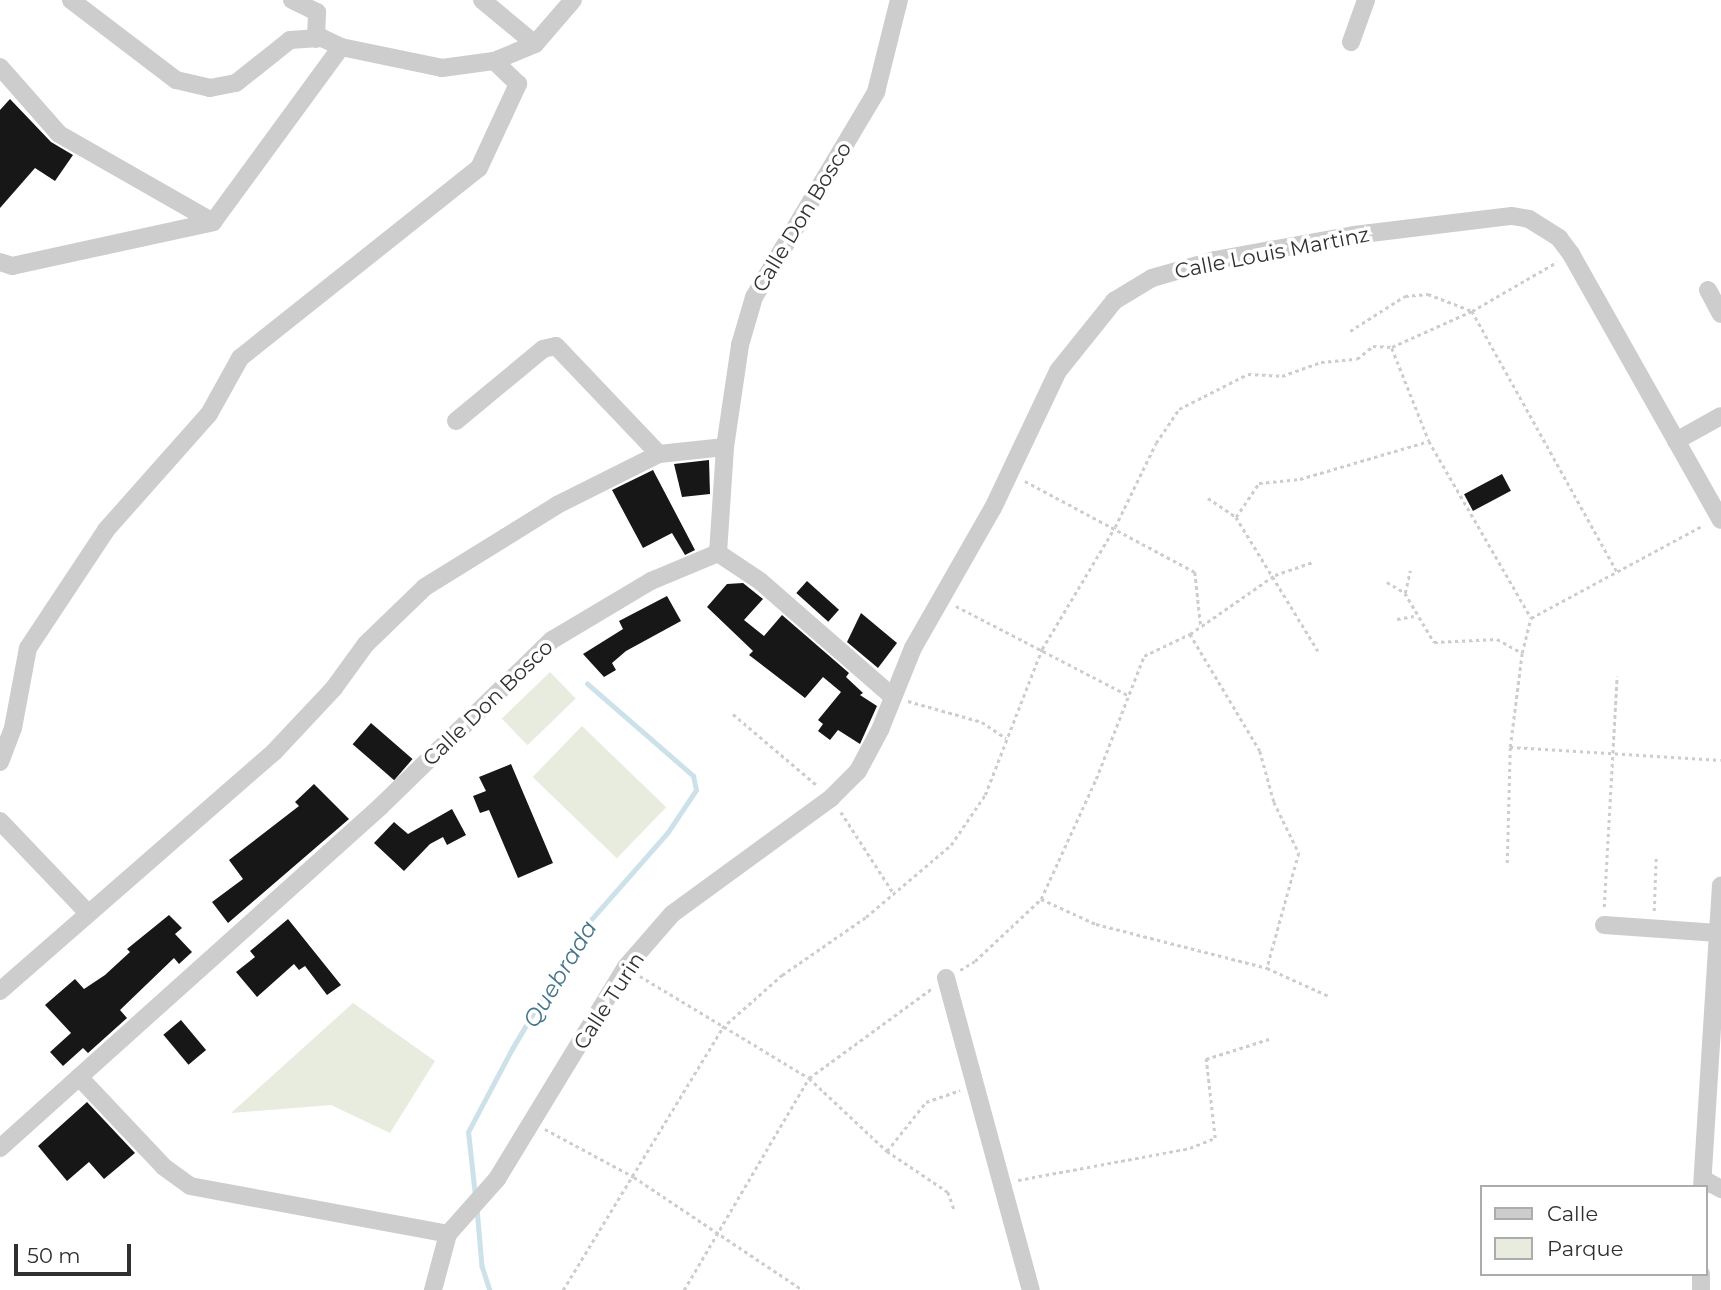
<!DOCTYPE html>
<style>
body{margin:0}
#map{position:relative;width:1721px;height:1290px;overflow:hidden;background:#fff;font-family:Montserrat,sans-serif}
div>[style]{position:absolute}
.green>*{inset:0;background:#e7ecdf;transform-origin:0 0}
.stream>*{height:4.5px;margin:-2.25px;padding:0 2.25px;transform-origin:2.25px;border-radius:2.25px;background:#cde1ea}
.building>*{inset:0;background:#171717;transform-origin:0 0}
.path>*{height:2.5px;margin-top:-1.25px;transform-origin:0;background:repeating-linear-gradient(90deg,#cdcdcd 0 3.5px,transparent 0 7px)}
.minor>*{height:18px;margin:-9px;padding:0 9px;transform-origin:9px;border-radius:9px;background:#cdcdcd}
span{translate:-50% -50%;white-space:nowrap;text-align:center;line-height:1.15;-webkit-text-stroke:7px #fff;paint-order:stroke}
.street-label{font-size:21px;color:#303030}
.water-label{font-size:23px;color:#44758b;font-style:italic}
.legend{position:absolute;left:1480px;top:1185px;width:228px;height:91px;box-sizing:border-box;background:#fff;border:2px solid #acacac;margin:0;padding:9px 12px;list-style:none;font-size:21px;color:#303030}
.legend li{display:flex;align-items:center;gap:14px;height:35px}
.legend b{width:35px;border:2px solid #acacac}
.scale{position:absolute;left:14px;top:1244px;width:117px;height:32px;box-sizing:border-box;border:4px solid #303030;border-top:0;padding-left:9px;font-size:21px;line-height:24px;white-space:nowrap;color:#303030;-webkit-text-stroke:5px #fff;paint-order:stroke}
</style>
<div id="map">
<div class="green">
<i style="left:550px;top:672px;width:37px;height:67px;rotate:46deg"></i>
<i style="left:582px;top:726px;width:117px;height:71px;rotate:44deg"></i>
<i style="clip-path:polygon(353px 1003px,435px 1061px,390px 1133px,331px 1105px,231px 1113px)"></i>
</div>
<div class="stream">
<i style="left:475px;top:1196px;width:64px;rotate:-96.2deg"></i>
<i style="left:468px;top:1132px;width:94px;rotate:-62.1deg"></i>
<i style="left:512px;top:1049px;width:138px;rotate:-59.5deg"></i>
<i style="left:582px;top:930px;width:130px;rotate:-48.7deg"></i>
<i style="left:668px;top:832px;width:50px;rotate:-56.3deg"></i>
<i style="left:696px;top:790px;width:14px;rotate:-102deg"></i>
<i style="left:693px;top:776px;width:140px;rotate:-139deg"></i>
<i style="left:477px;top:1208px;width:58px;rotate:85.1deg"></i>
<i style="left:482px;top:1266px;width:25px;rotate:72deg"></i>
</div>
<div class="building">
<i style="clip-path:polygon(10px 99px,51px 142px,73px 155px,55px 181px,35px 168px,0 208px,0 110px)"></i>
<i style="clip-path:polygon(709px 460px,710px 494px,682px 497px,674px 464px)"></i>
<i style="clip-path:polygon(653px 470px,695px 550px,685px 555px,672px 533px,643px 548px,628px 520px,612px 490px)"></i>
<i style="left:1502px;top:474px;width:19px;height:43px;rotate:62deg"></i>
<i style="left:807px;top:581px;width:43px;height:16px;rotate:42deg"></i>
<i style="clip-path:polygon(743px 583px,763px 599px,744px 620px,764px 636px,782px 615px,849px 673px,846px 677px,863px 693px,860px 695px,877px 706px,860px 744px,838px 730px,830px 740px,818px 731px,823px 724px,818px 720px,841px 692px,823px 677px,805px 698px,749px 655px,753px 651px,707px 607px,727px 584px)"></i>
<i style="clip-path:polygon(667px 596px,681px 621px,626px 651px,612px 663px,616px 670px,604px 677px,583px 654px,623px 629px,619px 621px)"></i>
<i style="clip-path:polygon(861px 613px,897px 643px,878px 668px,847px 642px)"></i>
<i style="left:371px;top:723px;width:55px;height:28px;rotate:41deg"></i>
<i style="clip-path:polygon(511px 764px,553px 863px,518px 878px,489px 810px,480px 813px,473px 796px,486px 791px,479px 777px)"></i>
<i style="clip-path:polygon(314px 784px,349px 819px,228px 923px,212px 902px,243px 879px,229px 860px,299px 806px,295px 802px)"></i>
<i style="clip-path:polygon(452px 809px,466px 835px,447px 845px,443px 837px,430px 844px,404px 871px,374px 843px,394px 822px,408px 834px)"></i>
<i style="clip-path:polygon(169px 915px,182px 928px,175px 934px,192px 952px,179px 964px,174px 958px,120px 1010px,127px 1018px,88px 1053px,83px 1048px,63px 1066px,50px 1052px,71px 1033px,45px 1005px,75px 979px,84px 989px,105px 975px,130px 952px,127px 949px)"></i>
<i style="clip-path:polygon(288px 919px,341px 985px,327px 995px,305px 966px,299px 970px,294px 964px,257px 997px,236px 972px,255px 957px,250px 951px)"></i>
<i style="left:181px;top:1020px;width:39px;height:23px;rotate:50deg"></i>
<i style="clip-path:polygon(87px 1102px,135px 1153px,104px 1179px,89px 1162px,67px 1181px,38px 1146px)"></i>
</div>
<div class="path">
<i style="left:1350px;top:331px;width:65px;rotate:-32.5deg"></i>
<i style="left:1405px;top:296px;width:23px;rotate:-5deg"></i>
<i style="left:1428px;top:294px;width:47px;rotate:21.1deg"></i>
<i style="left:1472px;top:311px;width:299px;rotate:60.9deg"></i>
<i style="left:1392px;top:348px;width:100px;rotate:68.3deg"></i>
<i style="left:1429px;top:441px;width:204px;rotate:60deg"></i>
<i style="left:1025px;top:481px;width:193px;rotate:28.2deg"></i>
<i style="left:1195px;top:572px;width:55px;rotate:83.8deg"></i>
<i style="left:1208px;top:498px;width:34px;rotate:34deg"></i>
<i style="left:1236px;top:517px;width:41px;rotate:-55.9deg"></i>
<i style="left:1259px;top:483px;width:41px;rotate:-5.6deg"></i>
<i style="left:1300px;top:479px;width:134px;rotate:-16.4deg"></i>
<i style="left:1236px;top:517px;width:157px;rotate:58.5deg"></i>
<i style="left:1387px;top:582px;width:21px;rotate:31deg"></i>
<i style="left:1405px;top:593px;width:57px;rotate:59.4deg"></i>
<i style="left:1434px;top:642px;width:63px;rotate:-2.7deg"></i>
<i style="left:1497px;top:639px;width:29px;rotate:29deg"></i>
<i style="left:1405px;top:593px;width:23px;rotate:-77deg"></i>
<i style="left:956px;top:606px;width:194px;rotate:27.4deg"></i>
<i style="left:1397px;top:619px;width:17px;rotate:-10deg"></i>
<i style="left:1190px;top:634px;width:136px;rotate:59.1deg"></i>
<i style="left:1260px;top:751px;width:53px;rotate:74.6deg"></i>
<i style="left:1274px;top:802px;width:57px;rotate:63.9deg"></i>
<i style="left:1299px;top:853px;width:119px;rotate:105.5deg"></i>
<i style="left:908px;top:701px;width:77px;rotate:15.8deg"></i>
<i style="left:982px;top:722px;width:29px;rotate:34deg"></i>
<i style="left:733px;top:714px;width:111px;rotate:40.3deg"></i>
<i style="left:1510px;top:747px;width:211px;rotate:3.5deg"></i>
<i style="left:841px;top:812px;width:98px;rotate:57.1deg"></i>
<i style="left:1507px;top:863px;width:116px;rotate:-88.5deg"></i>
<i style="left:1510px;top:747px;width:95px;rotate:-82.7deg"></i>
<i style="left:1522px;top:653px;width:36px;rotate:-76deg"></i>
<i style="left:1531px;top:618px;width:196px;rotate:-28.3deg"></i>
<i style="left:1041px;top:899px;width:60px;rotate:24.4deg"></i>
<i style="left:1096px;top:924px;width:177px;rotate:14.4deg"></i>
<i style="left:1267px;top:968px;width:70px;rotate:24.4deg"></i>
<i style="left:1604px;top:907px;width:231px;rotate:-86.8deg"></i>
<i style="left:1654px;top:911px;width:55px;rotate:-87.9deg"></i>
<i style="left:960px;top:970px;width:17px;rotate:-31deg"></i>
<i style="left:975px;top:961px;width:91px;rotate:-43.2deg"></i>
<i style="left:1041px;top:899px;width:132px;rotate:-65.4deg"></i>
<i style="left:1096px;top:779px;width:132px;rotate:-68.7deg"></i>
<i style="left:1144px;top:656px;width:51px;rotate:-25.6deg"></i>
<i style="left:1190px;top:634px;width:103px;rotate:-34.8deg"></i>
<i style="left:1275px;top:575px;width:40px;rotate:-18.9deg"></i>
<i style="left:640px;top:976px;width:197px;rotate:31.1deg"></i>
<i style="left:809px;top:1078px;width:107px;rotate:43.1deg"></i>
<i style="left:887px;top:1151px;width:73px;rotate:33.9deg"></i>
<i style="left:948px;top:1192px;width:18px;rotate:71deg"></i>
<i style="left:545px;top:1129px;width:101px;rotate:28.3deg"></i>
<i style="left:634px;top:1177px;width:203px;rotate:33.8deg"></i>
<i style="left:887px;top:1151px;width:63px;rotate:-51.5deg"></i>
<i style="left:926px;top:1102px;width:36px;rotate:-19deg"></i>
<i style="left:1018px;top:1180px;width:175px;rotate:-10.5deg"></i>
<i style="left:1190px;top:1148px;width:27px;rotate:-22deg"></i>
<i style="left:1215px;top:1138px;width:80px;rotate:-96.5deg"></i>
<i style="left:1206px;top:1059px;width:66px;rotate:-17.6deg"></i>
<i style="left:563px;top:1290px;width:306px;rotate:-58.7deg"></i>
<i style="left:722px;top:1028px;width:80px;rotate:-41.5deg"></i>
<i style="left:782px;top:975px;width:102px;rotate:-34.6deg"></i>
<i style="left:866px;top:917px;width:111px;rotate:-40.3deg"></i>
<i style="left:951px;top:845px;width:60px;rotate:-55.8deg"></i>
<i style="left:985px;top:795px;width:157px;rotate:-68.7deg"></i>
<i style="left:1042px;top:649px;width:142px;rotate:-59.1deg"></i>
<i style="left:1115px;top:527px;width:93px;rotate:-64deg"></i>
<i style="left:1156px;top:443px;width:41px;rotate:-55.9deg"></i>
<i style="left:1179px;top:409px;width:77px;rotate:-26.9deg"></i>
<i style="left:1248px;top:374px;width:34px;rotate:3deg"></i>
<i style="left:1282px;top:376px;width:41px;rotate:-19.7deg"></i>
<i style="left:1321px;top:362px;width:36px;rotate:-5deg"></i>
<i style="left:1357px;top:359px;width:21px;rotate:-39deg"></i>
<i style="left:1373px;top:346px;width:19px;rotate:3deg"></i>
<i style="left:1392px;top:347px;width:88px;rotate:-24.2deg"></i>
<i style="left:1472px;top:311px;width:98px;rotate:-30deg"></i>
<i style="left:684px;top:1290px;width:246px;rotate:-59.5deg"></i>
<i style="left:809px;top:1078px;width:151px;rotate:-36.1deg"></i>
</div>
<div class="minor">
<i style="left:71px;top:0;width:132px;rotate:37.3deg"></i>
<i style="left:176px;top:80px;width:35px;rotate:13deg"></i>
<i style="left:210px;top:88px;width:26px;rotate:-11deg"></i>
<i style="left:236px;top:83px;width:69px;rotate:-38.5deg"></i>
<i style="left:290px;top:40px;width:32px;rotate:-4deg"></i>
<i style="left:322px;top:38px;width:21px;rotate:25deg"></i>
<i style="left:341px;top:47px;width:103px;rotate:11.7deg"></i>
<i style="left:442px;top:68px;width:52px;rotate:-7.7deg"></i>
<i style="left:494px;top:61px;width:44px;rotate:-22.5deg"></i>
<i style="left:535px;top:44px;width:58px;rotate:-49.2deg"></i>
<i style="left:292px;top:0;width:28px;rotate:26deg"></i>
<i style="left:317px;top:12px;width:27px;rotate:92deg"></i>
<i style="left:482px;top:0;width:69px;rotate:39.7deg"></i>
<i style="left:1351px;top:42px;width:45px;rotate:-70.3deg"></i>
<i style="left:0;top:67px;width:89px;rotate:48.6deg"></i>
<i style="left:59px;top:134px;width:177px;rotate:29.7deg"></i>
<i style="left:0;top:262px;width:13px;rotate:18deg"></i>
<i style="left:12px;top:266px;width:206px;rotate:-12.3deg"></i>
<i style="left:213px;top:222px;width:217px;rotate:-53.8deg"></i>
<i style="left:1708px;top:290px;width:27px;rotate:62deg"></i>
<i style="left:456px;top:421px;width:113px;rotate:-39.6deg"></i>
<i style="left:543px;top:349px;width:13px;rotate:-13deg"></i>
<i style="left:556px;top:346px;width:149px;rotate:46.4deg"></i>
<i style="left:1676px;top:441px;width:51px;rotate:-29.1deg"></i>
<i style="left:718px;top:553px;width:50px;rotate:33.7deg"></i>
<i style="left:760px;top:581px;width:175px;rotate:41.1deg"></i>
<i style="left:0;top:762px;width:36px;rotate:-69deg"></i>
<i style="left:13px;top:728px;width:81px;rotate:-79.4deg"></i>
<i style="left:28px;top:648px;width:141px;rotate:-56.5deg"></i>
<i style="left:106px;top:530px;width:155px;rotate:-48.4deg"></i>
<i style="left:209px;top:414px;width:64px;rotate:-61deg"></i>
<i style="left:240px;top:358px;width:305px;rotate:-38.5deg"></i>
<i style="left:479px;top:168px;width:93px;rotate:-65.1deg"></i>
<i style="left:518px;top:84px;width:33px;rotate:-136deg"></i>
<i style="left:0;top:821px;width:124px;rotate:46.3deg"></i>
<i style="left:1604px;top:925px;width:114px;rotate:4deg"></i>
<i style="left:946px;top:978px;width:323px;rotate:74.8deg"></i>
<i style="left:0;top:991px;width:364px;rotate:-41.1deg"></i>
<i style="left:274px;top:752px;width:88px;rotate:-46.8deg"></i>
<i style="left:334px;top:688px;width:54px;rotate:-54deg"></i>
<i style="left:366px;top:644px;width:82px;rotate:-44deg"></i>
<i style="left:425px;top:587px;width:155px;rotate:-31.8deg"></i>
<i style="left:557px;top:505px;width:114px;rotate:-26.6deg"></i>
<i style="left:659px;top:454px;width:66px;rotate:-6.1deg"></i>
<i style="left:79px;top:1077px;width:124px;rotate:46.6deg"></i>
<i style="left:164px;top:1167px;width:32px;rotate:36deg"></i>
<i style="left:190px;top:1186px;width:262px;rotate:10.5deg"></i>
<i style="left:0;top:1148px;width:511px;rotate:-41.9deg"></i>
<i style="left:380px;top:807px;width:240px;rotate:-44.2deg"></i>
<i style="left:552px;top:640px;width:115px;rotate:-30.8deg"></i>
<i style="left:651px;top:581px;width:73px;rotate:-22.7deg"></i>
<i style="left:718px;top:553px;width:106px;rotate:-86.2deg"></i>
<i style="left:725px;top:447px;width:103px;rotate:-81.6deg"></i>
<i style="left:740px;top:345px;width:50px;rotate:-73.7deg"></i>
<i style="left:754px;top:297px;width:239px;rotate:-59.2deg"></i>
<i style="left:876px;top:92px;width:95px;rotate:-76deg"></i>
<i style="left:1703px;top:1179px;width:21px;rotate:29deg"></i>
<i style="left:1702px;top:1187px;width:302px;rotate:-86.4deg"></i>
<i style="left:433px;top:1290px;width:58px;rotate:-75deg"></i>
<i style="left:448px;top:1234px;width:74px;rotate:-48.3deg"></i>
<i style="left:497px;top:1179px;width:248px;rotate:-58.7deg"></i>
<i style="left:626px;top:967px;width:70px;rotate:-49deg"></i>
<i style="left:672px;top:914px;width:197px;rotate:-36.1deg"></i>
<i style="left:831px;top:798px;width:38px;rotate:-45deg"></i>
<i style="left:858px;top:771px;width:47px;rotate:-61.8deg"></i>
<i style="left:880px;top:730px;width:88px;rotate:-68.1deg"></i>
<i style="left:913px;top:648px;width:161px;rotate:-60.3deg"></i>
<i style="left:993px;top:508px;width:152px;rotate:-64.6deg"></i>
<i style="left:1058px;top:371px;width:90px;rotate:-51.3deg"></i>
<i style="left:1114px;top:301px;width:44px;rotate:-31.2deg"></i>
<i style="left:1152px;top:278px;width:66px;rotate:-15.9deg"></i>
<i style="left:1215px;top:260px;width:141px;rotate:-10.2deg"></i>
<i style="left:1354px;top:235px;width:159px;rotate:-6.9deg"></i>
<i style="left:1512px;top:216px;width:17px;rotate:10deg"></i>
<i style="left:1529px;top:219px;width:36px;rotate:32deg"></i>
<i style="left:1559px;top:238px;width:20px;rotate:53deg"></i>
<i style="left:1571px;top:254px;width:305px;rotate:60.6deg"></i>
<i style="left:1701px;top:1290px;width:16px;rotate:-90deg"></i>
</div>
<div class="street-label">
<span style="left:802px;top:217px;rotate:-59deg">Calle Don Bosco</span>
<span style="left:1272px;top:253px;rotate:-11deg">Calle Louis Martinz</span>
<span style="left:488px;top:703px;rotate:-44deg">Calle Don Bosco</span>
<span style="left:609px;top:1001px;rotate:-57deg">Calle Turin</span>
</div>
<div class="water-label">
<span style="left:560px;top:974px;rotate:-59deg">Quebrada</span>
</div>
<ul class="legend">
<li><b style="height:9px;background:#cdcdcd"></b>Calle</li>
<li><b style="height:19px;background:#e7ecdf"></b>Parque</li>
</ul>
<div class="scale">50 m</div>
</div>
